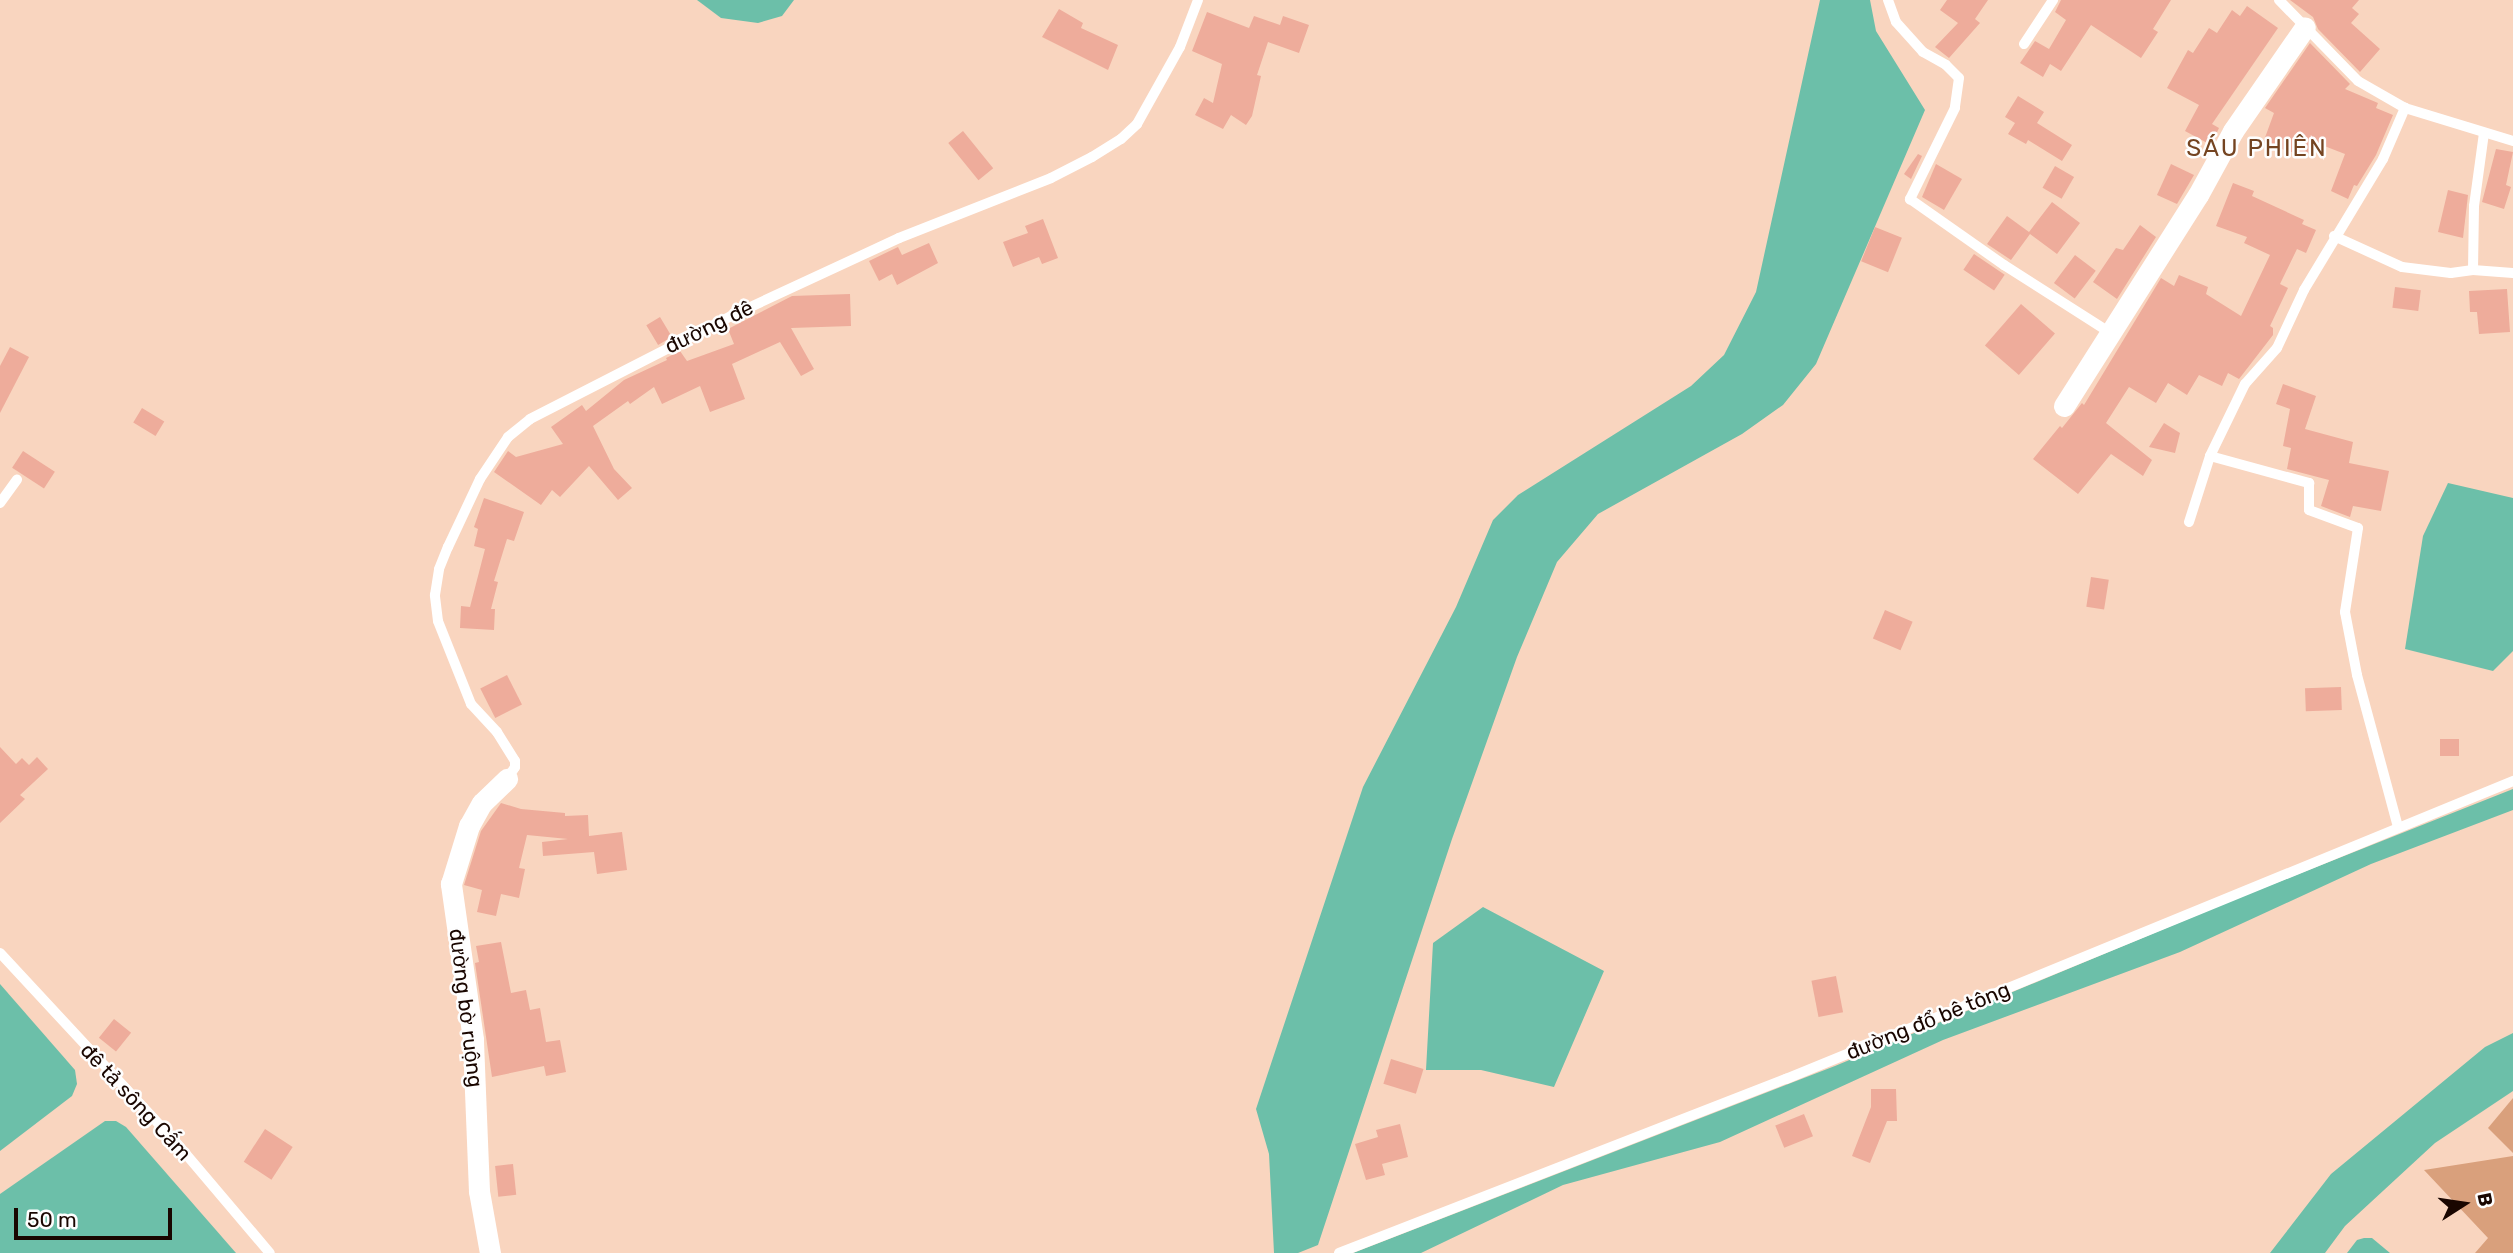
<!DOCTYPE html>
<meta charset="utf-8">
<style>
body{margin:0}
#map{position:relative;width:2513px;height:1253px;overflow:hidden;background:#f9d5bf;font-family:Rubik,sans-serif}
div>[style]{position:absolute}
.green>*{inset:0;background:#d9a07c}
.water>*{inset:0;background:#6cbfa9}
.building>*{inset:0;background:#eeac9b;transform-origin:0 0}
.service>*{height:10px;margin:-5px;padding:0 5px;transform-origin:5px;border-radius:5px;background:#fff}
.minor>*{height:21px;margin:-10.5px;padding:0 10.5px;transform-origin:10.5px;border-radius:10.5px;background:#fff}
span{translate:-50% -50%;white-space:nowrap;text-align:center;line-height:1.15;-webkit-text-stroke:5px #fefefe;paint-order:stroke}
.street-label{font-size:21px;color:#190600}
.quarter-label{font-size:24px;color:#744421;letter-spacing:2px}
.north{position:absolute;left:2429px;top:1169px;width:70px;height:70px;-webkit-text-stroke:5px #fefefe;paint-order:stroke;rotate:78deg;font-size:19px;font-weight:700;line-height:28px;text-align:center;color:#190600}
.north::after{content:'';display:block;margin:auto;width:24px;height:32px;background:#190600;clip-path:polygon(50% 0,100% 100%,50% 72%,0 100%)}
.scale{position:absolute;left:14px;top:1208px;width:158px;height:32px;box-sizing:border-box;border:4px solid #190600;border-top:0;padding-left:9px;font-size:21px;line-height:24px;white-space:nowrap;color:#190600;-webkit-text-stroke:5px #fefefe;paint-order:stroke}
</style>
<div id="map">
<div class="green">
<i style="clip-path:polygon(2513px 1098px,2513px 1153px,2488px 1128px)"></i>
<i style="clip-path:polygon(2513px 1156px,2513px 1253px,2475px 1253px,2488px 1238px,2424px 1170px)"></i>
</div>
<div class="water">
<i style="clip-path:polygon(697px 0,794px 0,782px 16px,758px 23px,721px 18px)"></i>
<i style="clip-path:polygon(1820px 0,1870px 0,1876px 31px,1925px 110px,1816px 364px,1783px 405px,1742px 434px,1598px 514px,1557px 562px,1517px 657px,1452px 839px,1318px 1245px,1298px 1253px,1274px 1253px,1269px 1154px,1256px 1109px,1363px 787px,1456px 607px,1493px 520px,1518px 495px,1691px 386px,1724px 355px,1756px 292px)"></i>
<i style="clip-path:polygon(2448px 483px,2513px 498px,2513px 651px,2493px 671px,2405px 649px,2423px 536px)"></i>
<i style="clip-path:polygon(2513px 789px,2513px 810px,2371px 864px,2180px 952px,1943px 1040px,1720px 1142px,1563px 1185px,1421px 1253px,1353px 1253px,1835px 1066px,2243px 896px)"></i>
<i style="clip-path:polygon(1483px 907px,1604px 971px,1554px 1087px,1481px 1070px,1426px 1070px,1433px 943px)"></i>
<i style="clip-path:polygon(0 984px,75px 1070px,77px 1084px,72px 1096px,0 1151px)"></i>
<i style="clip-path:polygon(2513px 1033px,2513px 1091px,2435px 1143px,2345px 1226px,2325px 1253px,2270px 1253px,2331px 1174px,2485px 1047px)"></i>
<i style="clip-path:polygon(105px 1121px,116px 1121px,126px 1127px,236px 1253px,0 1253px,0 1194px)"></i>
<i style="clip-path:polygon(2364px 1238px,2372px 1238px,2390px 1253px,2347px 1253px,2357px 1240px)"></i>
</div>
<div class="building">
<i style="clip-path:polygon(1947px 0,1988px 0,1975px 19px,1980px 23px,1949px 58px,1935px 47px,1958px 23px,1940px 10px)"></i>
<i style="clip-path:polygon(2061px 0,2171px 0,2153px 29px,2158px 32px,2141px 58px,2091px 25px,2061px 71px,2050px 64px,2043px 77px,2020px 63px,2035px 41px,2049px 49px,2066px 20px,2055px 12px)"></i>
<i style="clip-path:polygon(2290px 0,2359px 0,2352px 8px,2359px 14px,2351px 23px,2380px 49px,2360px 72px,2318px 29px,2313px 17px)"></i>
<i style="clip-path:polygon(2247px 6px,2278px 28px,2212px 124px,2219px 128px,2211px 145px,2185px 131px,2199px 105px,2167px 88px,2188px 50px,2193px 53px,2209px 28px,2217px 33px,2232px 10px,2240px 16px)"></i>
<i style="clip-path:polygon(1059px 9px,1083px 23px,1081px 28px,1118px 45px,1108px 70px,1042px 37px)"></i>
<i style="clip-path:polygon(1207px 12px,1249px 28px,1254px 16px,1280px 25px,1283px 16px,1309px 25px,1299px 53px,1268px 42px,1257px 75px,1261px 76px,1252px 116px,1246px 125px,1231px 115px,1223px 129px,1195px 115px,1204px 98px,1213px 103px,1222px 64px,1192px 51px)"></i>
<i style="clip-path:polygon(2310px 43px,2350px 84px,2345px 89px,2378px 103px,2376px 108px,2393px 115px,2376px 155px,2357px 186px,2354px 185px,2348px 199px,2331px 191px,2345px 154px,2314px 142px,2307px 157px,2263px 143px,2274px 113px,2265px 108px)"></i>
<i style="clip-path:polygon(2018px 96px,2044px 112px,2037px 123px,2072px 145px,2062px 161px,2028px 140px,2026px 144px,2008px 134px,2015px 123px,2005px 117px)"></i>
<i style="left:963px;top:131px;width:48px;height:19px;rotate:51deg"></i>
<i style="clip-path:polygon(2496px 149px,2513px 152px,2506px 185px,2511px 187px,2504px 209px,2482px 202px)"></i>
<i style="clip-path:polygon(1918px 154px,1922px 156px,1911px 179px,1904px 174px)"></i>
<i style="clip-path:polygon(1936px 164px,1962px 179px,1944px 210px,1922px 197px)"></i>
<i style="clip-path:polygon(2171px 164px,2194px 175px,2177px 204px,2157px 195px)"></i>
<i style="left:2055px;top:166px;width:22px;height:25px;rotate:30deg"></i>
<i style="clip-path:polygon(2233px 183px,2254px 191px,2252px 196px,2304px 220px,2302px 224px,2316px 230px,2306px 253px,2297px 249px,2280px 284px,2288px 288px,2270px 326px,2273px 328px,2273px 335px,2239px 379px,2228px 373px,2222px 386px,2199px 375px,2187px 395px,2168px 383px,2156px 403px,2129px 387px,2106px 423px,2152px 460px,2143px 476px,2111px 454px,2078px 494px,2033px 459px,2060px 426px,2062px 428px,2082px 403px,2084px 405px,2161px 278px,2174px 286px,2179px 275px,2208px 287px,2206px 294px,2241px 316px,2270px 255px,2244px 243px,2247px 237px,2216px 226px)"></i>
<i style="clip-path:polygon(2448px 190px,2468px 195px,2463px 238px,2438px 232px)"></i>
<i style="clip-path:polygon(2052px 202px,2080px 223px,2057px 254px,2030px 234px,2011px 260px,1987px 244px,2007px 216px,2029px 232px)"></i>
<i style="clip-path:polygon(1043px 219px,1058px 258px,1042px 264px,1039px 257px,1013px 267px,1003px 242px,1028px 233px,1025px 226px)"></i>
<i style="clip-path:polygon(2140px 225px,2156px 237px,2117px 299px,2093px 282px,2116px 248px,2123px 250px)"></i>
<i style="left:1875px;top:227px;width:29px;height:37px;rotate:22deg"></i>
<i style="clip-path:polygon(929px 243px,938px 263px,897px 285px,892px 274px,879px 281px,869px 261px,898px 247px,902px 255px)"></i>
<i style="left:1974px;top:254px;width:37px;height:19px;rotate:34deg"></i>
<i style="left:2075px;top:255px;width:26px;height:35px;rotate:37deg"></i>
<i style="left:2395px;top:287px;width:26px;height:21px;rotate:7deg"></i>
<i style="clip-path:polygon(2507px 289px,2510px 332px,2479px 334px,2477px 312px,2470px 312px,2469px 291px)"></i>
<i style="clip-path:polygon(850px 294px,851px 326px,791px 328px,814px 369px,801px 376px,780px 342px,732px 364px,745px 399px,710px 412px,700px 386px,662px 404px,654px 387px,630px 404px,628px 401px,593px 426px,614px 469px,632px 488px,618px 500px,589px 466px,560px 497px,552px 490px,541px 505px,494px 472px,508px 451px,516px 457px,563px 444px,551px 427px,582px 405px,586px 411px,624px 380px,667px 360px,666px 358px,680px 351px,687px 361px,734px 344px,728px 329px,792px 296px)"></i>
<i style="left:2021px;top:304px;width:45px;height:55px;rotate:41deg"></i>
<i style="left:660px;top:317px;width:23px;height:16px;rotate:59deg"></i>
<i style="clip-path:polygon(10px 347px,29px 357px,0 413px,0 366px)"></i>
<i style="clip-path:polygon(2283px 384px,2316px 396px,2305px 429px,2353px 442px,2349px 463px,2389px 471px,2381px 511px,2353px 506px,2350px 517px,2321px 506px,2329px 480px,2287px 469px,2291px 448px,2283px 446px,2290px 409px,2276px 404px)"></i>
<i style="left:142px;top:408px;width:26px;height:17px;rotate:31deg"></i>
<i style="clip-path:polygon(2164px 423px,2180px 433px,2175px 453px,2149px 447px)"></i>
<i style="left:23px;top:451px;width:38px;height:20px;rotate:33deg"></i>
<i style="clip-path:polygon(484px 498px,524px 512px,514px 541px,507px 539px,494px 581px,498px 582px,491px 609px,495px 609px,494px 630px,460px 628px,461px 606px,470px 607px,485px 549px,474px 546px,478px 529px,474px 527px)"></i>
<i style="left:2091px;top:577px;width:18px;height:30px;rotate:9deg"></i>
<i style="left:1885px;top:610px;width:30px;height:31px;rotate:23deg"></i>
<i style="left:507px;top:675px;width:33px;height:30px;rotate:63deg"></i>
<i style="left:2341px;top:687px;width:23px;height:36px;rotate:88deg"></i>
<i style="left:2440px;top:739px;width:19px;height:17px"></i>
<i style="clip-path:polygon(0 747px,16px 764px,22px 758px,29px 765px,37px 757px,48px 769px,20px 795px,25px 799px,0 823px)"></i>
<i style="clip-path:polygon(501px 803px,521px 809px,565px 813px,565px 816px,588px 815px,589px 836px,622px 832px,627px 870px,597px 874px,594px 852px,543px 856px,542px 842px,568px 839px,527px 835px,519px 868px,525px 869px,519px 898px,501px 894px,496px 916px,477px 912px,482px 890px,464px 885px,481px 831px)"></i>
<i style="clip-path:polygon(501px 942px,511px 993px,526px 990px,530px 1010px,540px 1008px,546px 1042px,560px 1040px,566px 1072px,546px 1076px,544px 1066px,492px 1077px,475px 963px,479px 962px,476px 946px)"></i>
<i style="left:1836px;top:976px;width:37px;height:25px;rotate:79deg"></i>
<i style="left:114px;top:1019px;width:22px;height:24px;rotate:39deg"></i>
<i style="left:1391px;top:1059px;width:34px;height:26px;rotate:17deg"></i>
<i style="clip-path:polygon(1871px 1089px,1896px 1089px,1897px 1121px,1887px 1121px,1870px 1163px,1852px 1156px,1871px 1107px)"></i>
<i style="left:1804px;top:1114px;width:24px;height:31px;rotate:68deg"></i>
<i style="clip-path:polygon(1400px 1124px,1408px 1157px,1382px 1164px,1385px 1175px,1366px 1180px,1355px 1144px,1378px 1137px,1376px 1130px)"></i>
<i style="left:265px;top:1129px;width:33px;height:39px;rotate:33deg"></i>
<i style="left:513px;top:1164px;width:31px;height:18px;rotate:84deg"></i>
</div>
<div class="service">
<i style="left:1888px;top:0;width:23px;rotate:70deg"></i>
<i style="left:1896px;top:22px;width:40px;rotate:48deg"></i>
<i style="left:1923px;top:52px;width:26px;rotate:29deg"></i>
<i style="left:1946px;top:65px;width:18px;rotate:45deg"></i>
<i style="left:1959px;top:78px;width:30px;rotate:98deg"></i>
<i style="left:1955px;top:108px;width:102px;rotate:116.3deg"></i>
<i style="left:1910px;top:199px;width:115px;rotate:35.1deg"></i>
<i style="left:2004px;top:265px;width:125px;rotate:32.5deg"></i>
<i style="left:2279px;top:0;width:113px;rotate:45.7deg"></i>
<i style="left:2358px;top:81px;width:54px;rotate:29.9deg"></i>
<i style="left:2405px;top:108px;width:113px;rotate:17deg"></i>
<i style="left:2024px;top:44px;width:53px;rotate:-56.6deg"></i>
<i style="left:2334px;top:236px;width:75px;rotate:24.5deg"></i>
<i style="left:2402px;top:267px;width:49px;rotate:7deg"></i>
<i style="left:2451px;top:273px;width:22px;rotate:-8deg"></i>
<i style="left:2473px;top:270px;width:40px;rotate:4.3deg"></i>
<i style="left:2473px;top:270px;width:64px;rotate:-89.1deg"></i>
<i style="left:2474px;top:206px;width:74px;rotate:-82.2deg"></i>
<i style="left:2210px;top:456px;width:103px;rotate:15.3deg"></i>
<i style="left:2309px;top:483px;width:27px;rotate:90deg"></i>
<i style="left:2309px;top:510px;width:52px;rotate:20.2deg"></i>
<i style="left:2358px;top:528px;width:85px;rotate:98.8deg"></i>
<i style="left:2345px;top:612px;width:64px;rotate:79.2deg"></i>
<i style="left:2357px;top:675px;width:157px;rotate:74.9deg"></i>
<i style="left:0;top:503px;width:29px;rotate:-54deg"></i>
<i style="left:2189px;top:522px;width:69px;rotate:-72.3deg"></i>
<i style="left:2210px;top:456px;width:80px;rotate:-64.1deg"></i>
<i style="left:2245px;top:384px;width:48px;rotate:-48.4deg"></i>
<i style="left:2277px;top:348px;width:64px;rotate:-65deg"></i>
<i style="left:2304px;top:290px;width:153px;rotate:-58.9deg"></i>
<i style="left:2383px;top:159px;width:56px;rotate:-66.7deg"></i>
<i style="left:507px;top:779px;width:14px;rotate:-56deg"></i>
<i style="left:515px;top:767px;width:6px;rotate:-90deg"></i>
<i style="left:515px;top:761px;width:34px;rotate:-122deg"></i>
<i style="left:497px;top:732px;width:38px;rotate:-133deg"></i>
<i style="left:471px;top:704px;width:89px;rotate:-111.7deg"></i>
<i style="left:438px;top:621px;width:26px;rotate:-97deg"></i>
<i style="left:435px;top:595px;width:26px;rotate:-81deg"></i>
<i style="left:439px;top:569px;width:24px;rotate:-68deg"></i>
<i style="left:448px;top:547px;width:75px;rotate:-64.8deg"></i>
<i style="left:480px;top:479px;width:50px;rotate:-56.3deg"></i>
<i style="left:508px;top:437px;width:28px;rotate:-39deg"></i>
<i style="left:530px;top:419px;width:226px;rotate:-27.1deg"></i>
<i style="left:731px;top:316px;width:185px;rotate:-24.9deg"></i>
<i style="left:899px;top:238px;width:163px;rotate:-21.5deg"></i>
<i style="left:1051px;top:178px;width:46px;rotate:-27.1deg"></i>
<i style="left:1092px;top:157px;width:34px;rotate:-32deg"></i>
<i style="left:1121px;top:139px;width:22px;rotate:-43deg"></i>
<i style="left:1137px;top:124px;width:88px;rotate:-60.8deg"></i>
<i style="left:1180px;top:47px;width:50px;rotate:-69deg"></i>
<i style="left:0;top:953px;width:255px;rotate:47.1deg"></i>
<i style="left:174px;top:1140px;width:148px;rotate:49.7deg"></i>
<i style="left:1339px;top:1253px;width:480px;rotate:-21.3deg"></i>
<i style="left:1786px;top:1079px;width:786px;rotate:-22.29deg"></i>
</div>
<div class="minor">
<i style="left:2064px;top:406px;width:250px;rotate:-57.6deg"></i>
<i style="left:2198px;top:195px;width:73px;rotate:-61.3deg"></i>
<i style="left:2233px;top:131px;width:126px;rotate:-55.3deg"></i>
<i style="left:490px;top:1253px;width:63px;rotate:-100.1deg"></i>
<i style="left:479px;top:1191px;width:152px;rotate:-92.3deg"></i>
<i style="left:473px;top:1039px;width:157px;rotate:-98.1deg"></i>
<i style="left:451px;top:884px;width:61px;rotate:-72.8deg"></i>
<i style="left:469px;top:826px;width:26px;rotate:-61deg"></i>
<i style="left:482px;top:803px;width:35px;rotate:-44deg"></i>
</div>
<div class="street-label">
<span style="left:709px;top:327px;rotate:-26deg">đường đê</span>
<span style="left:466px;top:1008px;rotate:83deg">đường bờ ruộng</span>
<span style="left:1928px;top:1021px;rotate:-22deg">đường đổ bê tông</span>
<span style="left:136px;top:1102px;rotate:47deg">đê tả sông Cấm</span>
</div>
<div class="quarter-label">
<span style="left:2257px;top:149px">SÁU PHIÊN</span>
</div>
<div class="north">B</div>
<div class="scale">50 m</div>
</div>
